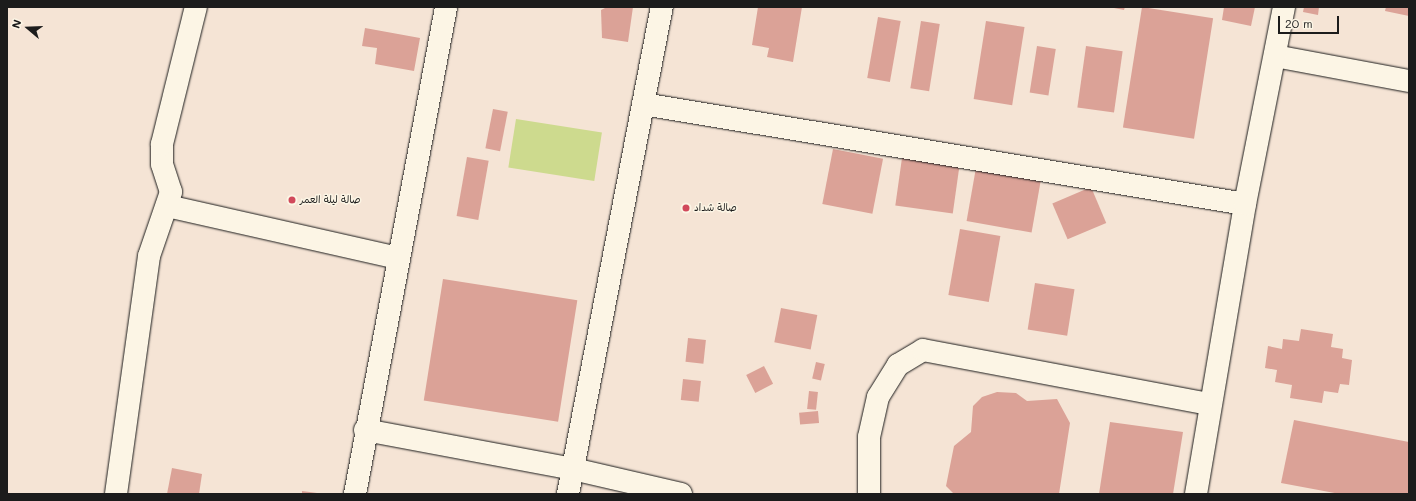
<!DOCTYPE html>
<meta charset="utf-8">
<style>
body{margin:0}
#map{position:relative;width:1416px;height:501px;overflow:hidden;background:#f5e4d5;font-family:Mali,"Playpen Sans Arabic",sans-serif}
div>[style]{position:absolute}
.green>*{inset:0;background:#cdda8e;transform-origin:0 0}
.building>*{inset:0;background:#dba297;transform-origin:0 0}
.roads{filter:drop-shadow(0 0 1px #1c1c1c) drop-shadow(0 0 1px #1c1c1c)}
.minor>*{height:22px;margin:-11px;padding:0 11px;transform-origin:11px;border-radius:11px;background:#fcf5e5}
.dots>*{width:11px;height:11px;translate:-50% -50%;box-sizing:border-box;border:2px solid #fcf5e5;border-radius:50%}
span{translate:-50% -50%;white-space:nowrap;text-align:center;line-height:1.15;-webkit-text-stroke:3px #fcf5e5;paint-order:stroke}
.poi-label{font-size:10px;color:#1c1c1c}
.left{translate:0 -50%;text-align:left}
.frame{position:absolute;inset:0;border:8px solid #1c1c1c;pointer-events:none}
.north{position:absolute;left:8px;top:8px;width:40px;height:40px;-webkit-text-stroke:3px #fcf5e5;paint-order:stroke;rotate:289deg;font-size:11px;font-weight:700;line-height:16px;text-align:center;color:#1c1c1c}
.north::after{content:'';display:block;margin:auto;width:14px;height:18px;background:#1c1c1c;clip-path:polygon(50% 0,100% 100%,50% 72%,0 100%)}
.scale{position:absolute;left:1278px;top:16px;width:61px;height:18px;box-sizing:border-box;border:2px solid #1c1c1c;border-top:0;padding-left:5px;font-size:12px;line-height:14px;white-space:nowrap;color:#1c1c1c;-webkit-text-stroke:3px #fcf5e5;paint-order:stroke}
</style>
<div id="map">
<div class="green">
<i style="left:516px;top:119px;width:87px;height:49px;rotate:9deg"></i>
</div>
<div class="building">
<i style="clip-path:polygon(607px 7px,633px 7px,628px 42px,602px 38px,601px 10px)"></i>
<i style="clip-path:polygon(758px 7px,802px 7px,793px 62px,767px 57px,769px 48px,752px 45px)"></i>
<i style="clip-path:polygon(1109px 7px,1125px 7px,1124px 10px)"></i>
<i style="left:1142px;top:7px;width:72px;height:122px;rotate:9deg"></i>
<i style="clip-path:polygon(1224px 7px,1255px 7px,1251px 26px,1222px 20px)"></i>
<i style="clip-path:polygon(1304px 7px,1319px 7px,1318px 15px,1303px 12px)"></i>
<i style="clip-path:polygon(1386px 7px,1409px 7px,1409px 16px,1385px 11px)"></i>
<i style="left:878px;top:17px;width:23px;height:62px;rotate:10deg"></i>
<i style="left:921px;top:21px;width:19px;height:68px;rotate:9deg"></i>
<i style="left:986px;top:21px;width:39px;height:79px;rotate:9deg"></i>
<i style="clip-path:polygon(365px 28px,420px 38px,414px 71px,375px 64px,377px 48px,362px 46px)"></i>
<i style="left:1037px;top:46px;width:19px;height:47px;rotate:9deg"></i>
<i style="left:1086px;top:46px;width:37px;height:62px;rotate:8deg"></i>
<i style="left:493px;top:109px;width:15px;height:40px;rotate:11deg"></i>
<i style="left:833px;top:149px;width:51px;height:56px;rotate:11deg"></i>
<i style="left:467px;top:157px;width:22px;height:60px;rotate:10deg"></i>
<i style="left:902px;top:158px;width:58px;height:48px;rotate:8deg"></i>
<i style="left:977px;top:162px;width:66px;height:60px;rotate:10deg"></i>
<i style="left:1091px;top:187px;width:39px;height:42px;rotate:67deg"></i>
<i style="left:960px;top:229px;width:41px;height:67px;rotate:10deg"></i>
<i style="left:443px;top:279px;width:136px;height:123px;rotate:9deg"></i>
<i style="left:1035px;top:283px;width:40px;height:47px;rotate:9deg"></i>
<i style="left:781px;top:308px;width:37px;height:35px;rotate:11deg"></i>
<i style="clip-path:polygon(1301px 329px,1333px 334px,1331px 347px,1343px 349px,1342px 358px,1352px 360px,1349px 385px,1340px 384px,1338px 393px,1324px 391px,1322px 403px,1290px 398px,1292px 385px,1275px 382px,1277px 370px,1265px 368px,1268px 346px,1282px 349px,1283px 339px,1299px 341px)"></i>
<i style="left:688px;top:338px;width:18px;height:24px;rotate:6deg"></i>
<i style="left:816px;top:362px;width:9px;height:17px;rotate:13deg"></i>
<i style="left:764px;top:366px;width:20px;height:20px;rotate:63deg"></i>
<i style="left:683px;top:379px;width:18px;height:21px;rotate:6deg"></i>
<i style="left:809px;top:391px;width:9px;height:18px;rotate:6deg"></i>
<i style="clip-path:polygon(997px 392px,1016px 393px,1027px 401px,1057px 399px,1070px 423px,1059px 494px,954px 494px,946px 486px,954px 446px,971px 432px,973px 406px,982px 397px)"></i>
<i style="left:818px;top:411px;width:12px;height:19px;rotate:85deg"></i>
<i style="clip-path:polygon(1294px 420px,1409px 442px,1409px 494px,1340px 494px,1281px 483px)"></i>
<i style="clip-path:polygon(1110px 422px,1183px 432px,1173px 494px,1099px 494px)"></i>
<i style="clip-path:polygon(172px 468px,202px 474px,199px 494px,167px 494px)"></i>
<i style="clip-path:polygon(302px 491px,317px 493px,317px 494px,302px 494px)"></i>
</div>
<div class="roads">
<div class="minor">
<i style="left:1275px;top:56px;width:136px;rotate:10.6deg"></i>
<i style="left:643px;top:104px;width:610px;rotate:9.43deg"></i>
<i style="left:167px;top:206px;width:237px;rotate:12.7deg"></i>
<i style="left:365px;top:430px;width:212px;rotate:10.6deg"></i>
<i style="left:573px;top:469px;width:111px;rotate:13deg"></i>
<i style="left:116px;top:494px;width:240px;rotate:-82.1deg"></i>
<i style="left:149px;top:256px;width:68px;rotate:-71deg"></i>
<i style="left:171px;top:192px;width:29px;rotate:-108deg"></i>
<i style="left:162px;top:164px;width:20px;rotate:-90deg"></i>
<i style="left:162px;top:144px;width:141px;rotate:-76.1deg"></i>
<i style="left:355px;top:494px;width:495px;rotate:-79.4deg"></i>
<i style="left:568px;top:494px;width:496px;rotate:-79.1deg"></i>
<i style="left:869px;top:494px;width:57px;rotate:-90deg"></i>
<i style="left:869px;top:437px;width:41px;rotate:-77.3deg"></i>
<i style="left:878px;top:397px;width:38px;rotate:-58deg"></i>
<i style="left:898px;top:365px;width:29px;rotate:-31deg"></i>
<i style="left:923px;top:350px;width:292px;rotate:10.7deg"></i>
<i style="left:1196px;top:494px;width:294px;rotate:-80.4deg"></i>
<i style="left:1245px;top:204px;width:201px;rotate:-78.8deg"></i>
</div>
</div>
<div class="dots">
<i style="left:292px;top:200px;background:#d1495b"></i>
<i style="left:686px;top:208px;background:#d1495b"></i>
</div>
<div class="poi-label">
<span class="left" style="left:300px;top:200px">صالة ليلة العمر</span>
<span class="left" style="left:694px;top:208px">صالة شداد</span>
</div>
<div class="frame"></div>
<div class="north">N</div>
<div class="scale">20 m</div>
</div>
